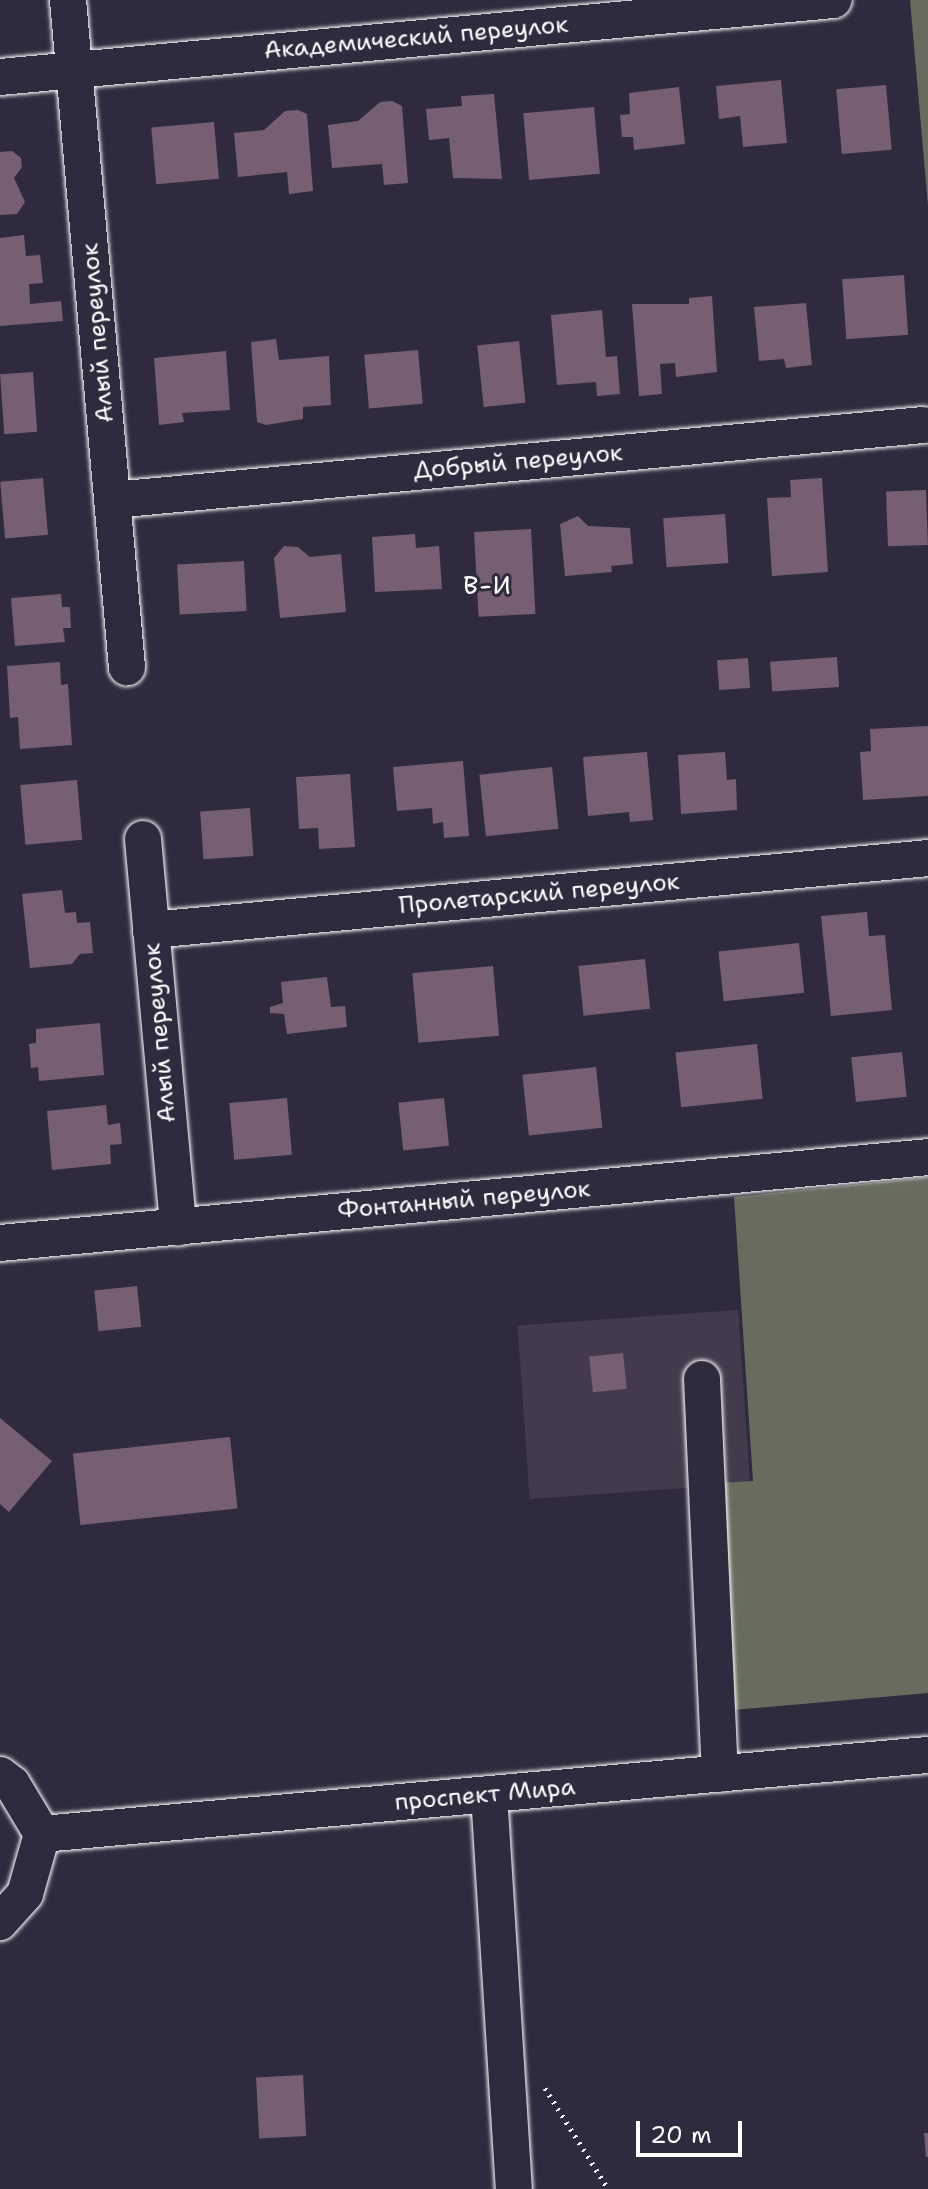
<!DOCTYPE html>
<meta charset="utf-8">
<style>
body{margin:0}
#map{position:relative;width:928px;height:2189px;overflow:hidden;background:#2f2a3d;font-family:"Shantell Sans",sans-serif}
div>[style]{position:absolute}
.built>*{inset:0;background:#443a4d;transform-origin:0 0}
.green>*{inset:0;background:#676c5f}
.building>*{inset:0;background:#765f73;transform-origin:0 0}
.path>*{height:5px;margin-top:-2.5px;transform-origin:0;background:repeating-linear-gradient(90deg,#fff 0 2px,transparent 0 8px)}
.roads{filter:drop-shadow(0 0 2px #fff) drop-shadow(0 0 2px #fff)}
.minor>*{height:36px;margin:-18px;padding:0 18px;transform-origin:18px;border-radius:18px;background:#2f2a3d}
span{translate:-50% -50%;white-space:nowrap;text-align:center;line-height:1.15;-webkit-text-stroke:6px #2f2a3d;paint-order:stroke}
.street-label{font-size:24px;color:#fff}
.neighbourhood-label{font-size:26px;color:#fff;letter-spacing:2px}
.scale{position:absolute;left:636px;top:2121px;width:106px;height:36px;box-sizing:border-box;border:4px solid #fff;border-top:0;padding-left:10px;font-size:24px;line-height:28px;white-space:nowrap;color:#fff;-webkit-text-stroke:6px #2f2a3d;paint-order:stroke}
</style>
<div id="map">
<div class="built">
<i style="left:738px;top:1310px;width:174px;height:221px;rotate:86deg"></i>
</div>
<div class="green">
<i style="clip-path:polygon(910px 0,928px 0,928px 206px)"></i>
<i style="clip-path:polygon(928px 1177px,928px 1693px,733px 1710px,720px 1483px,753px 1481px,734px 1197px)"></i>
</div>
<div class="building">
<i style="clip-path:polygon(781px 80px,787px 143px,743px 147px,740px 116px,719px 119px,716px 86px)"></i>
<i style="left:886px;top:85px;width:65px;height:50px;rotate:85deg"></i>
<i style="clip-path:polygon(679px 87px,685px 144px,634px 150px,633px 137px,622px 137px,620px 115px,630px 114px,629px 93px)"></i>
<i style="clip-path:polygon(494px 94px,502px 179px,453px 178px,449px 138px,429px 140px,426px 109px,462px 106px,461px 96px)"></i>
<i style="clip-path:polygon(392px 101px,402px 106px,408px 183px,384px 185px,382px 164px,332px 168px,328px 125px,358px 121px,380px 102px)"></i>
<i style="left:594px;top:107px;width:67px;height:71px;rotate:85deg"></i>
<i style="clip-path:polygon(298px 110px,307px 114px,313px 191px,289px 194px,287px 172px,238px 177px,234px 133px,264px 130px,285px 111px)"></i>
<i style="left:214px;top:122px;width:57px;height:63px;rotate:85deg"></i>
<i style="clip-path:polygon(12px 151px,21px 158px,22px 167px,14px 178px,25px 202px,17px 214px,0 215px,0 152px)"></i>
<i style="clip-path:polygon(24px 235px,26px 256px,40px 255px,43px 283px,29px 284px,30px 304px,61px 301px,63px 321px,0 326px,0 238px)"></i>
<i style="left:904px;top:275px;width:60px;height:62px;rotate:86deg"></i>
<i style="clip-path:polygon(712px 296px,717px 372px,676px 377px,675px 363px,660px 364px,662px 394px,639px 396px,632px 304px,689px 304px,689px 298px)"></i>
<i style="clip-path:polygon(806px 303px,812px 365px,786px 368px,784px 359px,759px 361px,754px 307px)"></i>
<i style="clip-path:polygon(602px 310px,606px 357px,617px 356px,620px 394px,597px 396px,596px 382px,557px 385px,551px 315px)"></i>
<i style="clip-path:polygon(276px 339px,279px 360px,329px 356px,331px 405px,303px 407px,303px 419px,266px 425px,257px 422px,251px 342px)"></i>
<i style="left:519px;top:341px;width:62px;height:42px;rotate:84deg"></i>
<i style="left:418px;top:350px;width:54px;height:54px;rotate:85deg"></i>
<i style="clip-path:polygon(226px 351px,230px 410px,182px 413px,184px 422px,159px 425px,154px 358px)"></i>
<i style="left:33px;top:372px;width:60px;height:33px;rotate:86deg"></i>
<i style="left:43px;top:478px;width:57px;height:43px;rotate:85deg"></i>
<i style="clip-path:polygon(822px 478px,828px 572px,772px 576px,767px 498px,791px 497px,790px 480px)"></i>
<i style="left:926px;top:490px;width:55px;height:40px;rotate:88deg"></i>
<i style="left:725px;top:514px;width:49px;height:62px;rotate:86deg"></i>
<i style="clip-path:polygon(578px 516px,588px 526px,630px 528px,633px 564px,611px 566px,612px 572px,565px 576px,560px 524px)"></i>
<i style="left:531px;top:529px;width:85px;height:57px;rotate:87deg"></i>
<i style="clip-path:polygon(415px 534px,416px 548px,439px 546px,442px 589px,375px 592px,372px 537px)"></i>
<i style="clip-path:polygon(284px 546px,298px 547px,310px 557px,341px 554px,346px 612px,280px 618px,274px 558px)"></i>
<i style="left:244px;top:561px;width:50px;height:67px;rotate:87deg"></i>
<i style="clip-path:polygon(61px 594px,62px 607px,70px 607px,71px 628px,63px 628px,65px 642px,15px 646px,11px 598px)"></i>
<i style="left:837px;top:657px;width:30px;height:67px;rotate:86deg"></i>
<i style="left:748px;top:658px;width:30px;height:31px;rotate:86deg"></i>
<i style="clip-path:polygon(60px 662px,61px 685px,68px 684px,72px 745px,20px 749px,18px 717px,10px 718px,7px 666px)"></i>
<i style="clip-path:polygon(928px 726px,928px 796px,863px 800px,860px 752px,871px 751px,870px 729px)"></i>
<i style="clip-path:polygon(647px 752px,653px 820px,630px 822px,629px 812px,588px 816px,583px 757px)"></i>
<i style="clip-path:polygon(725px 752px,727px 780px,736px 779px,737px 810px,681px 814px,678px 755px)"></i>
<i style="clip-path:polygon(463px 761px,469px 836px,444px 838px,443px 822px,433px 824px,432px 808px,397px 811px,393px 767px)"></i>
<i style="left:552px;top:767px;width:62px;height:73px;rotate:84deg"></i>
<i style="clip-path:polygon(350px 774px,355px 847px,319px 849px,318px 828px,299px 829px,296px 777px)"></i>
<i style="left:77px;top:780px;width:60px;height:57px;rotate:85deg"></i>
<i style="left:250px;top:808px;width:48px;height:50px;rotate:86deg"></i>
<i style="clip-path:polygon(62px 890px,65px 913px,76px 912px,77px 923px,90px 922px,93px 953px,80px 954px,72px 964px,30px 968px,22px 894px)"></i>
<i style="clip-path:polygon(867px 912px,869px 936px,885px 935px,892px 1010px,831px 1016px,821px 916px)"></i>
<i style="left:799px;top:943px;width:50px;height:81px;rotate:84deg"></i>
<i style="left:645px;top:959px;width:50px;height:67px;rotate:84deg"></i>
<i style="left:493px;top:966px;width:70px;height:81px;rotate:85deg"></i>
<i style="clip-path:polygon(327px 977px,331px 1007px,345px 1006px,347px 1027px,287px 1034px,284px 1014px,270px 1013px,270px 1007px,283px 1003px,281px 982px)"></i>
<i style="clip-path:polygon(100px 1023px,104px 1075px,39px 1081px,38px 1067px,31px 1068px,29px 1044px,36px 1043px,36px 1029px)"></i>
<i style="left:757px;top:1044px;width:55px;height:82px;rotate:84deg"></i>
<i style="left:902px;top:1052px;width:45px;height:51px;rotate:84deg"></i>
<i style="left:596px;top:1067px;width:61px;height:74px;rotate:84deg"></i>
<i style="left:287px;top:1098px;width:57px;height:58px;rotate:85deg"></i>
<i style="left:444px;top:1098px;width:48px;height:46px;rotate:84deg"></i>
<i style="clip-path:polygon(106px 1105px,108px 1125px,120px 1123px,122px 1144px,110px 1145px,111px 1164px,52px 1170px,47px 1111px)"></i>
<i style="left:137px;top:1286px;width:41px;height:43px;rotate:84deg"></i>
<i style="left:623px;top:1353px;width:36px;height:34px;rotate:84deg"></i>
<i style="clip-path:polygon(0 1418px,52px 1461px,9px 1512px,0 1504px)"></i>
<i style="left:230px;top:1437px;width:72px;height:158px;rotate:84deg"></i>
<i style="left:303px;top:2075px;width:61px;height:47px;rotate:87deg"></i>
<i style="clip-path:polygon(924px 2133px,928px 2133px,928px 2157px,926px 2157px)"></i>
</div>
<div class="path">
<i style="left:545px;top:2088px;width:119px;rotate:58deg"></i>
</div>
<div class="roads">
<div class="minor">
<i style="left:68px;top:0;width:670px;rotate:84.95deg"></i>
<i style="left:0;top:77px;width:837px;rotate:-5.28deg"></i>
<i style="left:113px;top:500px;width:813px;rotate:-5.29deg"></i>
<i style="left:143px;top:839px;width:390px;rotate:84.8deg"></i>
<i style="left:151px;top:930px;width:780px;rotate:-5.29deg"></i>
<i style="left:0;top:1243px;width:932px;rotate:-5.29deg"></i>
<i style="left:702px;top:1379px;width:395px;rotate:87.4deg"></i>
<i style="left:0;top:1775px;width:15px;rotate:37deg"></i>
<i style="left:12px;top:1784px;width:58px;rotate:59deg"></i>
<i style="left:42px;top:1834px;width:62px;rotate:105.8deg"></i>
<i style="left:25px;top:1894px;width:38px;rotate:132deg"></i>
<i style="left:489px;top:1794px;width:396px;rotate:86.4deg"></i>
<i style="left:42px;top:1834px;width:890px;rotate:-5.1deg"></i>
</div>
</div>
<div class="street-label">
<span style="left:416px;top:38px;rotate:-5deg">Академический переулок</span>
<span style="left:98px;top:333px;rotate:-95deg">Алый переулок</span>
<span style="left:518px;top:462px;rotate:-5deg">Добрый переулок</span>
<span style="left:539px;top:894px;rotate:-5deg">Пролетарский переулок</span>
<span style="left:160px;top:1033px;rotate:-95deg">Алый переулок</span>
<span style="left:464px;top:1200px;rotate:-5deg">Фонтанный переулок</span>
<span style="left:485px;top:1795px;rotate:-5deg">проспект Мира</span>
</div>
<div class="neighbourhood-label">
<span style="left:488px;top:585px">В-И</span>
</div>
<div class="scale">20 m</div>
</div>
